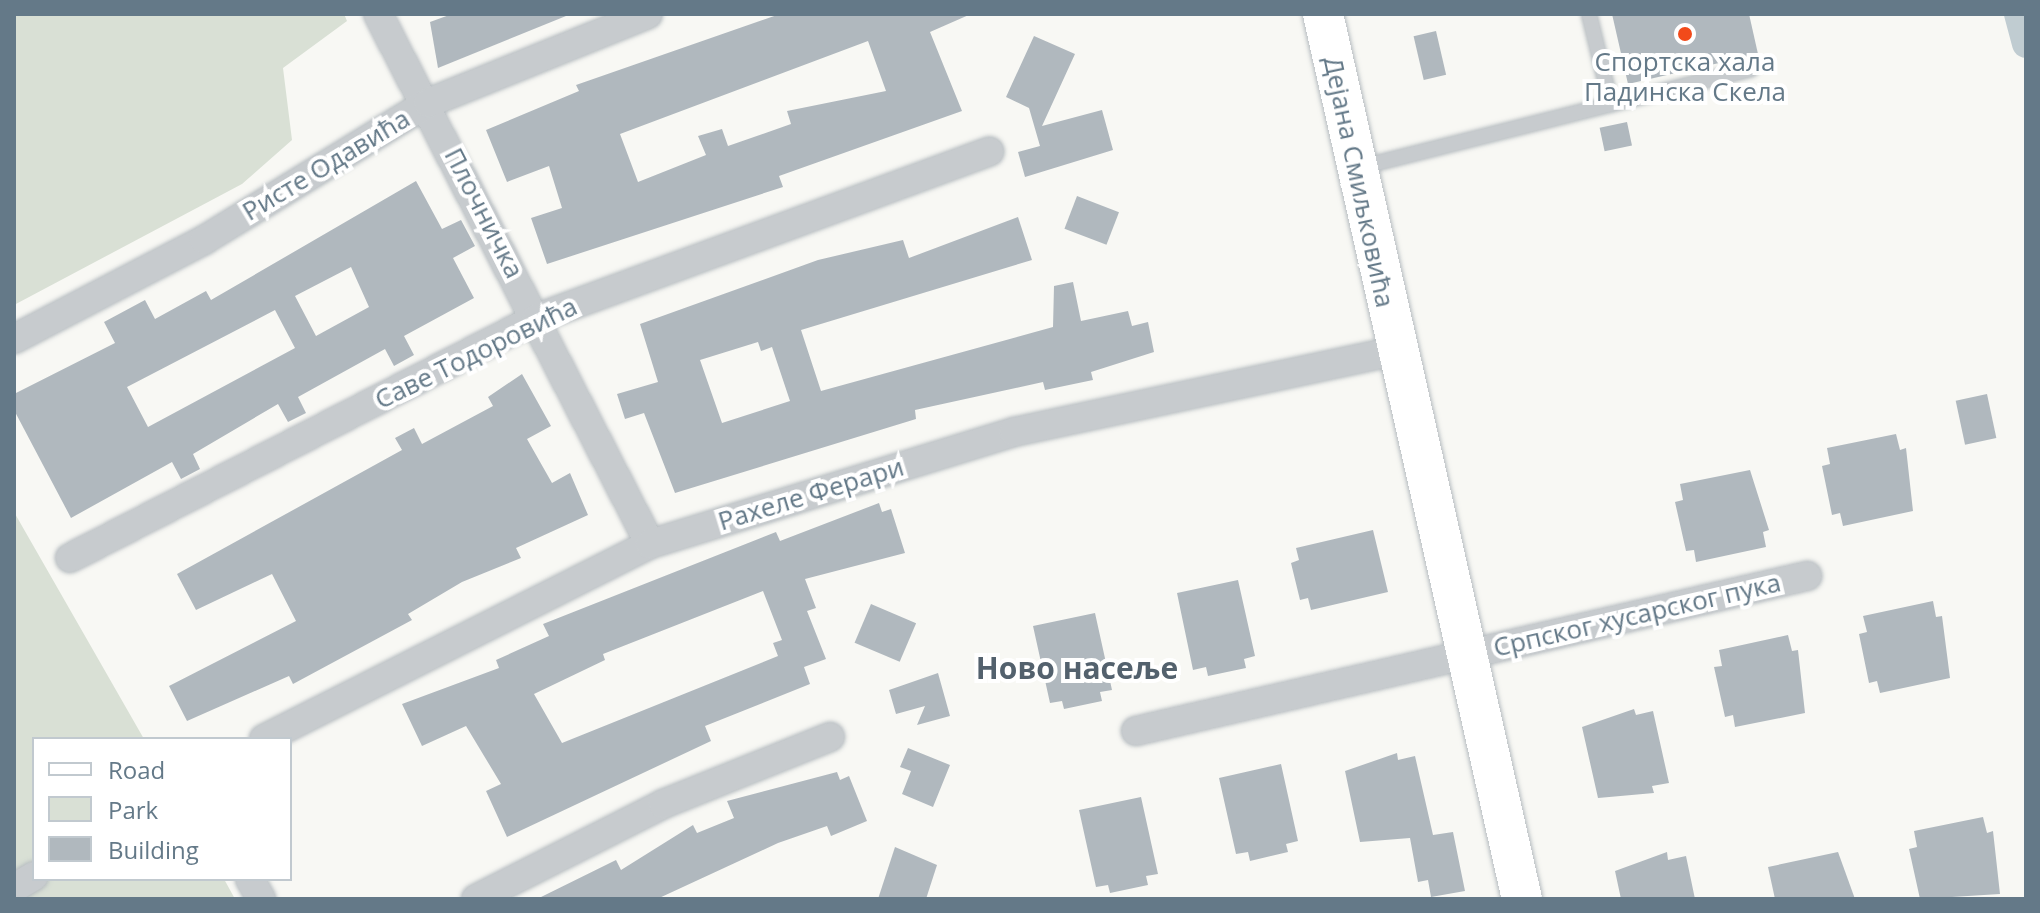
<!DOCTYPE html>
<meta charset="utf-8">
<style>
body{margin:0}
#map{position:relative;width:2040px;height:913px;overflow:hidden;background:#f8f8f4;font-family:"Open Sans",sans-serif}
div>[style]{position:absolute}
.green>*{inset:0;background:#d9e0d5}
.canal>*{height:28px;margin:-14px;padding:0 14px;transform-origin:14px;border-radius:14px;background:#c0ccd1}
.building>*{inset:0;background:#b0b8be;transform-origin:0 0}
.roads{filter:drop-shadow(0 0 2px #b7bdc1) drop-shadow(0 0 2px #b7bdc1)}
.lane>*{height:14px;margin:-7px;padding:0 7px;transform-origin:7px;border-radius:7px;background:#c7cbce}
.street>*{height:28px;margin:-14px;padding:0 14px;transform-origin:14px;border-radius:14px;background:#c7cbce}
.secondary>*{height:40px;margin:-20px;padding:0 20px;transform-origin:20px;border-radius:20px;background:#fff}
.dots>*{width:22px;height:22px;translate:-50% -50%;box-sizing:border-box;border:4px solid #fff;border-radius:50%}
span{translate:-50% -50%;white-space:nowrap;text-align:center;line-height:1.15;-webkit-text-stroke:8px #fff;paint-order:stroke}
.poi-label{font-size:26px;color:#647988}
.street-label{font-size:26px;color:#647988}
.quarter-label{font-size:30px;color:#53616d;font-weight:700}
.frame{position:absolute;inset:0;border:16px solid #647988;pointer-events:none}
.legend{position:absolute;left:32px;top:737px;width:260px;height:144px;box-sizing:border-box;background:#fff;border:2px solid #c1c9cf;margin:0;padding:10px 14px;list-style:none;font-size:24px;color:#647988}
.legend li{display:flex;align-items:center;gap:16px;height:40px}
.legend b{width:40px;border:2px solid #c1c9cf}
</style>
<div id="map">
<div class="green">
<i style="clip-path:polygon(14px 14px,344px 14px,347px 21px,283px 68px,292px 140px,242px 184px,14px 305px)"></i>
<i style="clip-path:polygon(14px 512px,144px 739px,34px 739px,34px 879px,224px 879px,235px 899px,14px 899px)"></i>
</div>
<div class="canal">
<i style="left:2018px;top:14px;width:31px;rotate:75deg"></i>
</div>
<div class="building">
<i style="clip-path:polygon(452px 14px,566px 14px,566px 16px,438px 68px,430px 22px)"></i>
<i style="clip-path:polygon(evenodd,780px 14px,971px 14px,930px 32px,962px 111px,779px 176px,783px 187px,547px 264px,531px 218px,562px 208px,549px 166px,507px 182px,486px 130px,579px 91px,576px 85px,780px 14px,868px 41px,886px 91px,787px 111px,791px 124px,728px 146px,722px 129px,698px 136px,706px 155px,638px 182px,620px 134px,868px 41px)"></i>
<i style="clip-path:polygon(1612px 14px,1749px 14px,1758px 54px,1628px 84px)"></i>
<i style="left:1436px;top:31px;width:45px;height:23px;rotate:77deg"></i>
<i style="clip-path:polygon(1034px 36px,1075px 54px,1042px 126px,1102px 110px,1113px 150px,1025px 177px,1018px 152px,1040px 146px,1029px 108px,1006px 97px)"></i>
<i style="left:1627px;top:122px;width:24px;height:28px;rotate:78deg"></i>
<i style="clip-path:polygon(evenodd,416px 181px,442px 229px,461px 220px,475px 246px,453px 258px,474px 298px,404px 336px,414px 355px,394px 366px,385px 349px,298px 397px,306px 413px,288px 422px,278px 404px,193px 454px,200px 469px,181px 479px,172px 462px,71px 518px,14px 410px,14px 394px,115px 343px,104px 322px,145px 300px,155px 319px,206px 291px,211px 300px,416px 181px,351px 267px,369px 307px,316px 336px,295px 296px,351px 267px,416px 181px,275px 310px,295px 348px,148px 427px,127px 387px,275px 310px)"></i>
<i style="left:1077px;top:196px;width:45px;height:35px;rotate:21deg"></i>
<i style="clip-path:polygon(evenodd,1018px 217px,1032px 260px,801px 330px,821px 391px,1053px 327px,1054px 286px,1073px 282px,1081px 321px,1128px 311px,1132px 326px,1148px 322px,1154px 352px,1091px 372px,1093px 380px,1045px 390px,1043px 382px,915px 410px,916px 419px,675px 493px,644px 413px,625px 419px,617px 394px,658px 382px,640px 324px,818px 260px,903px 240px,909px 258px,1018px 217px,758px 342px,761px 351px,772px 347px,790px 401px,722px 423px,700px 360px,758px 342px)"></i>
<i style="clip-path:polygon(522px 374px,551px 426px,527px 439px,552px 483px,570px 473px,588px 515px,516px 548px,521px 558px,462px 582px,408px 614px,412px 620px,293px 684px,289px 676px,187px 721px,169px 686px,296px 621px,272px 574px,196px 610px,177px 574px,402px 450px,395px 438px,414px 428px,422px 444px,493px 406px,488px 397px)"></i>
<i style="left:1987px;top:394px;width:45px;height:32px;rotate:78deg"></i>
<i style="clip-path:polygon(1896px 434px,1900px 450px,1906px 448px,1913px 511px,1843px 526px,1840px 513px,1832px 515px,1822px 466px,1830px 464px,1827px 448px)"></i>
<i style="clip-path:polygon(1750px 470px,1769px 530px,1763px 532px,1766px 547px,1696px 562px,1694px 550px,1686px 551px,1675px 502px,1683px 500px,1680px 484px)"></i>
<i style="clip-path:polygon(evenodd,879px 503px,882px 512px,891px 509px,905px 553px,805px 579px,816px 608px,807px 611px,826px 659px,804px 667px,810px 684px,705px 726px,711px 741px,507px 837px,486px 791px,501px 784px,466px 726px,422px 746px,402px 704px,499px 668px,496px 660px,549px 636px,543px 624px,776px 532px,780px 541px,879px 503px,763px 591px,782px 640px,773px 643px,778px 656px,562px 743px,534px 694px,605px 660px,603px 654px,763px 591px)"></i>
<i style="clip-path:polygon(1373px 530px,1388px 592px,1311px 610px,1308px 598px,1300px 600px,1291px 563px,1299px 560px,1296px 548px)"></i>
<i style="clip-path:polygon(1238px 580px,1255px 656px,1244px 659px,1246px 668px,1208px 676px,1206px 667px,1193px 670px,1177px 593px)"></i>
<i style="clip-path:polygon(1933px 601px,1936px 617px,1942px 616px,1950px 678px,1880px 693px,1877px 681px,1869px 683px,1859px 634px,1867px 632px,1863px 616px)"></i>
<i style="left:871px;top:604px;width:49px;height:42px;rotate:23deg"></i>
<i style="clip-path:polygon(1095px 613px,1112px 690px,1100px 692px,1102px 701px,1064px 709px,1062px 701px,1050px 703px,1033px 626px)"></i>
<i style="clip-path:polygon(1788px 635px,1792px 651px,1798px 650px,1805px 713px,1735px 727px,1733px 715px,1725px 717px,1714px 667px,1722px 666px,1719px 650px)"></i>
<i style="clip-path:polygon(938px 673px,950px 716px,917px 725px,925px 706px,896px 714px,889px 690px)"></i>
<i style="clip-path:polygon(1634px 709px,1636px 715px,1653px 711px,1669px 783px,1652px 786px,1654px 793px,1598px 798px,1582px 727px)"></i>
<i style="clip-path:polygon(908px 748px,950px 765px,933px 807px,902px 794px,911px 771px,900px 767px)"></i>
<i style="clip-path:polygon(1397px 753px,1398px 760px,1415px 756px,1433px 835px,1453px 832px,1465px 891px,1431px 897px,1428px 880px,1418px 882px,1410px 838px,1360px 842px,1345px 771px)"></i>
<i style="clip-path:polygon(1281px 764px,1298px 841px,1286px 844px,1288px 852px,1250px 861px,1248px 852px,1236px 854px,1219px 778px)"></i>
<i style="clip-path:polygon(837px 772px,840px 780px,849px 776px,867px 821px,831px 836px,827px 826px,778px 843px,657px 899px,537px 899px,616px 860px,621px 870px,693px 825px,697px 833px,734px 818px,727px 801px)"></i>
<i style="clip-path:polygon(1141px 797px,1158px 874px,1146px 876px,1148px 885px,1110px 893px,1108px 885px,1096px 887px,1079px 810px)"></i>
<i style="clip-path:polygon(1983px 817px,1987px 833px,1993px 831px,2000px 894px,1920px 899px,1909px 849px,1917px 847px,1914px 831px)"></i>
<i style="clip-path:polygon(895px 847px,937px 865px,926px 899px,878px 899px)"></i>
<i style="clip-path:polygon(1667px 852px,1668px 860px,1686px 856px,1695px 899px,1621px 899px,1615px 871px)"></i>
<i style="clip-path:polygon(1838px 852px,1855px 899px,1775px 899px,1768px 867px)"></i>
</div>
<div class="roads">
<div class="lane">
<i style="left:1589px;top:14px;width:93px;rotate:76.3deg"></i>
<i style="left:1361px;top:167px;width:402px;rotate:-14.1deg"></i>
</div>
<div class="street">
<i style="left:378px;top:14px;width:596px;rotate:62.83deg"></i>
<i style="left:14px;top:339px;width:214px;rotate:-27.5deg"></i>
<i style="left:204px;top:240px;width:263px;rotate:-31.5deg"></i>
<i style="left:428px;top:103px;width:237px;rotate:-22deg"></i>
<i style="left:70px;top:558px;width:525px;rotate:-27.2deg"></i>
<i style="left:537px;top:318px;width:482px;rotate:-20.2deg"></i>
<i style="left:1136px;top:731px;width:689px;rotate:-13.01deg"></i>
<i style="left:264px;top:739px;width:432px;rotate:-26.8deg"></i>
<i style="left:650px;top:544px;width:381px;rotate:-17.1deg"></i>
<i style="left:1014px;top:432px;width:390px;rotate:-12deg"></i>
<i style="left:250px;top:879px;width:23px;rotate:61deg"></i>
<i style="left:14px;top:888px;width:23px;rotate:-31deg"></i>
<i style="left:476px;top:899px;width:210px;rotate:-26.9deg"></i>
<i style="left:663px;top:804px;width:180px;rotate:-21.9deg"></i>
</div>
<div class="secondary">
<i style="left:1323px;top:14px;width:907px;rotate:77.33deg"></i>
</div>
</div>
<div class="dots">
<i style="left:1685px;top:34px;background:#f24a1a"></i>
</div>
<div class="poi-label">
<span style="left:1685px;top:77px">Спортска хала<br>Падинска Скела</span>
</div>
<div class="street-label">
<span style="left:326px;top:165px;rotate:-31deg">Ристе Одавића</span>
<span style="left:1359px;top:182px;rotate:78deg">Дејана Смиљковића</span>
<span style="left:484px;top:213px;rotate:63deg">Плочничка</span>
<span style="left:476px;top:353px;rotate:-26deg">Саве Тодоровића</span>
<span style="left:811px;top:494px;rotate:-17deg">Рахеле Ферари</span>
<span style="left:1637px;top:615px;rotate:-13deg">Српског хусарског пука</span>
</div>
<div class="quarter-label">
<span style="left:1077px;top:668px">Ново насеље</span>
</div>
<div class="frame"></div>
<ul class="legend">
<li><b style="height:10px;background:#fff"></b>Road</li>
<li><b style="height:22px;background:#d9e0d5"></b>Park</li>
<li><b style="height:22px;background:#b0b8be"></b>Building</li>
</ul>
</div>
